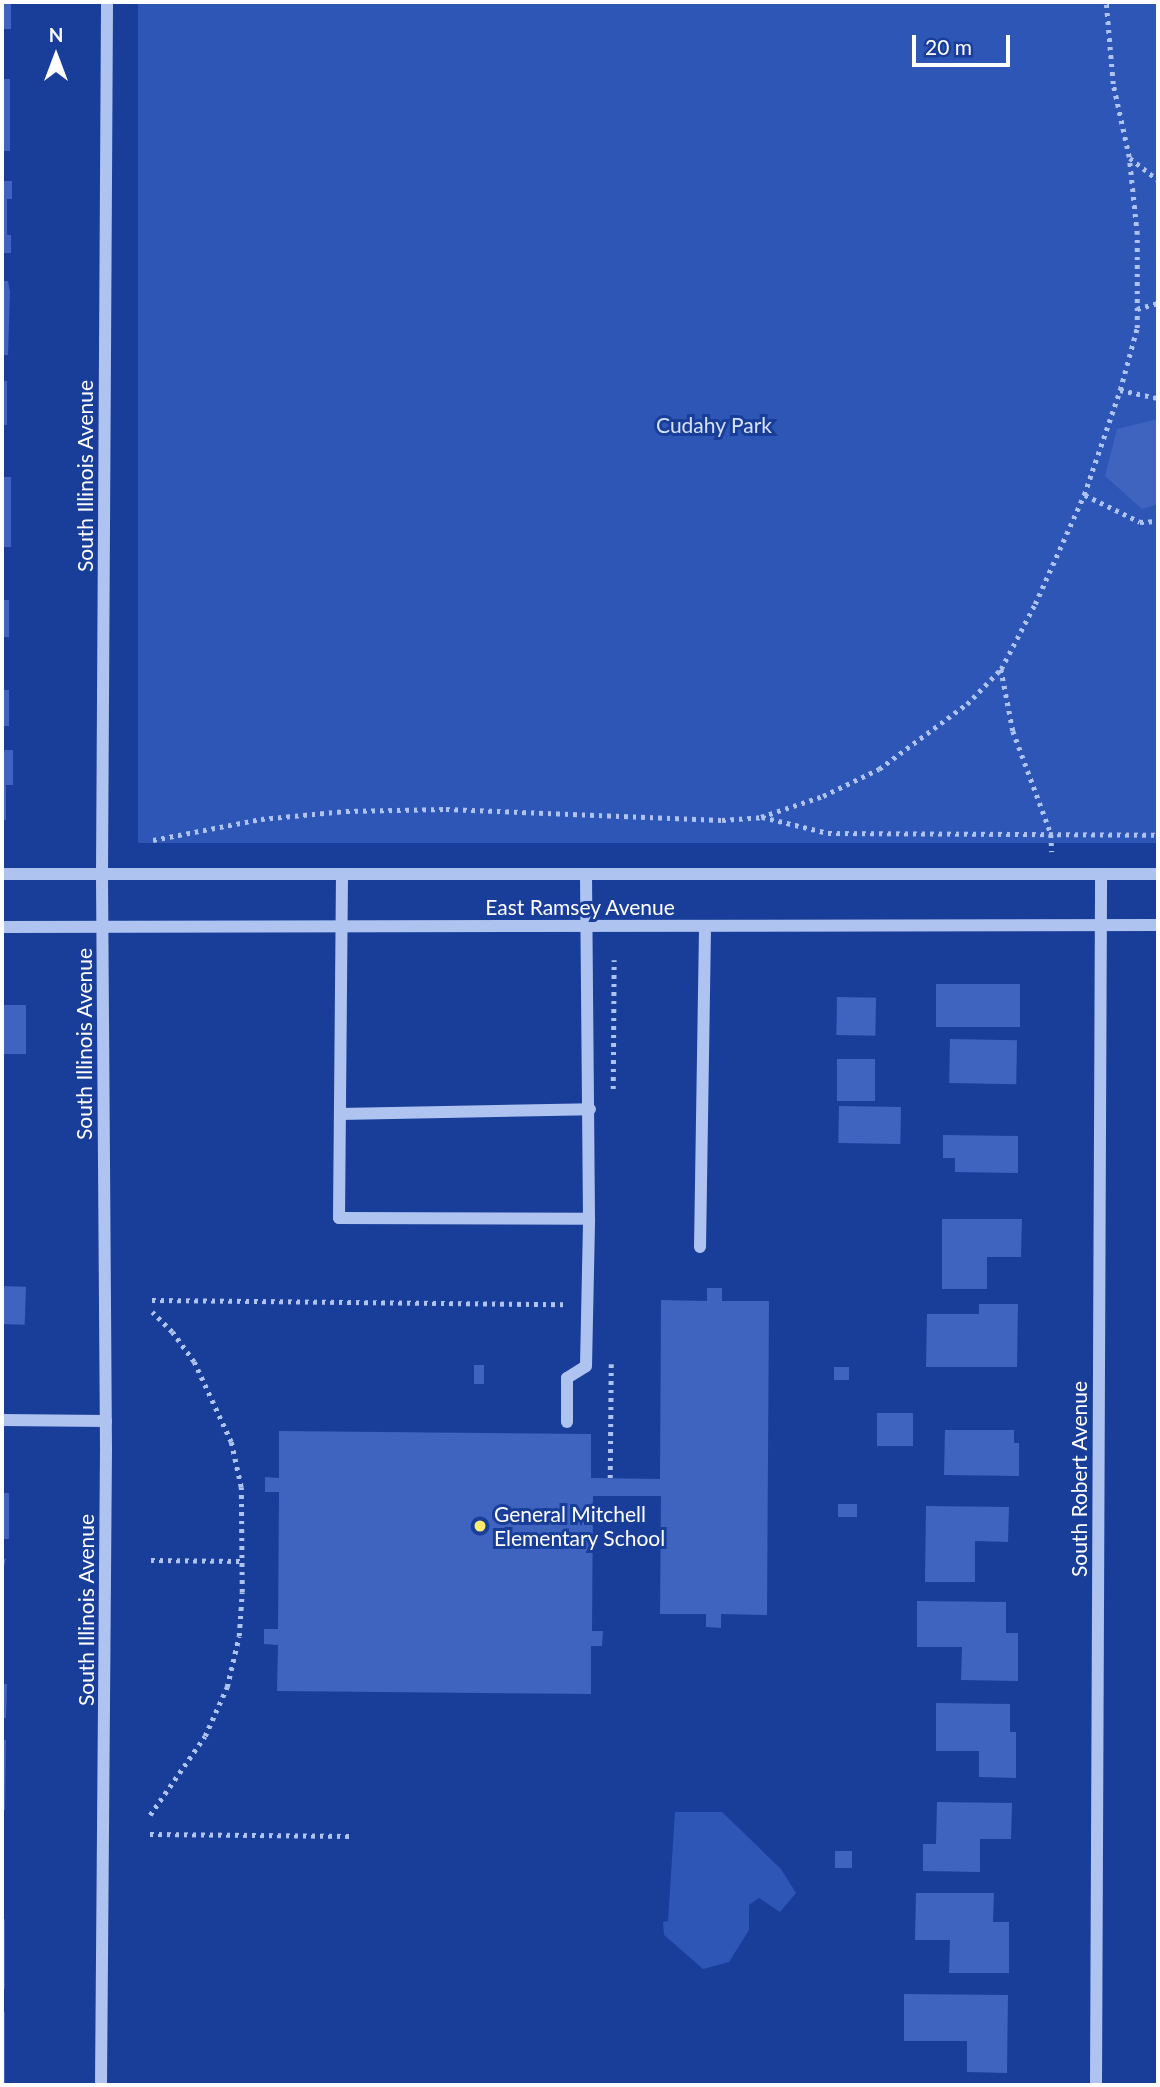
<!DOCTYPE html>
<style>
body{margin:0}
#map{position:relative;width:1160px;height:2087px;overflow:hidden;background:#193e9a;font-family:Lato,sans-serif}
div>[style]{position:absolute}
.green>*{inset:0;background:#2d56b7;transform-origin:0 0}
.building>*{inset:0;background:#3e64bf;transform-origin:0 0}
.path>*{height:4.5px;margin-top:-2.25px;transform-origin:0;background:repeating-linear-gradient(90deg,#afc3f1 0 3.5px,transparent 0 8.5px)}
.minor>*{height:12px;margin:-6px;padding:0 6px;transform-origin:6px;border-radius:6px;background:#afc3f1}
.dots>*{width:19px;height:19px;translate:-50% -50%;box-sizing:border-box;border:4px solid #193e9a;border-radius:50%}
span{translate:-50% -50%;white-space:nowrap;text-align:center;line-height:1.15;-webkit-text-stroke:6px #193e9a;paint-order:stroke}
.park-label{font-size:21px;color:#d6e2fc}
.street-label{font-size:21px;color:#fff}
.poi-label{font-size:21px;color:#fff}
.left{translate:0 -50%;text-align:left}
.frame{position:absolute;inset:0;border:4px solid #fff;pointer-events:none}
.north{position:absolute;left:21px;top:21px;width:70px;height:70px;-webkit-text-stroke:5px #193e9a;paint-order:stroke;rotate:0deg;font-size:19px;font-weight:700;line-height:28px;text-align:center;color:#fff}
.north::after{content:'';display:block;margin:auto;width:24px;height:32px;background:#fff;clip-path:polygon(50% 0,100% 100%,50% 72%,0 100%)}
.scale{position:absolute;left:912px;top:35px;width:98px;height:32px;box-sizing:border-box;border:4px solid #fff;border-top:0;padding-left:9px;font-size:21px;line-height:24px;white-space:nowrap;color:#fff;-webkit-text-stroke:5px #193e9a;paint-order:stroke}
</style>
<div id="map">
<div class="green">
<i style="left:138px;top:2px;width:1020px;height:841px"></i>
<i style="clip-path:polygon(675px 1812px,722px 1812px,781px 1869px,796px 1893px,780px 1912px,759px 1898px,749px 1905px,749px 1930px,729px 1962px,703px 1969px,664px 1935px,663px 1922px,668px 1921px)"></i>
</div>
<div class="building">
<i style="left:2px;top:2px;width:9px;height:27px"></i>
<i style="left:2px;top:79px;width:8px;height:72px"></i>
<i style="clip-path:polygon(2px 181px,12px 181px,12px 199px,7px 199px,7px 235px,11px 235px,11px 253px,2px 253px)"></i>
<i style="clip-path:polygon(2px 281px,8px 281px,10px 292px,8px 355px,2px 355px)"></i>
<i style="left:2px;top:381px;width:5px;height:44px"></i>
<i style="clip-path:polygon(1158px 419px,1158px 504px,1142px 509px,1105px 476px,1117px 429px)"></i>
<i style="left:2px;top:477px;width:9px;height:70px"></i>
<i style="left:2px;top:600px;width:7px;height:37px"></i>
<i style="left:2px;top:690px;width:7px;height:36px"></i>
<i style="clip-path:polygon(2px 750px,13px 750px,13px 785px,6px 785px,6px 820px,2px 820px)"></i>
<i style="left:936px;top:984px;width:84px;height:43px"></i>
<i style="left:837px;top:997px;width:39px;height:38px;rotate:1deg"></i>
<i style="left:2px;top:1005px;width:24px;height:49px"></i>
<i style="left:950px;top:1039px;width:67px;height:44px;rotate:1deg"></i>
<i style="left:837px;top:1059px;width:38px;height:42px"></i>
<i style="left:839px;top:1106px;width:62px;height:37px;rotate:1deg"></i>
<i style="clip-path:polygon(943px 1135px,1018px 1136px,1018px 1173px,955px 1172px,955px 1158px,943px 1158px)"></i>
<i style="clip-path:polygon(942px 1219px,1022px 1219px,1021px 1257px,987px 1257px,987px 1289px,942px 1289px)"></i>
<i style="left:2px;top:1286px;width:24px;height:38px;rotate:2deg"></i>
<i style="clip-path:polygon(707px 1288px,722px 1288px,722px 1301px,769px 1301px,767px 1615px,721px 1614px,721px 1628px,706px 1627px,706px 1614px,660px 1614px,661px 1496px,593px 1496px,592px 1631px,603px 1631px,602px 1646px,591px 1646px,591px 1694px,277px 1691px,278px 1645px,264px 1644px,264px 1629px,278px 1629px,279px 1492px,265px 1492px,265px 1477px,279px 1478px,279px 1431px,591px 1434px,591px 1478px,660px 1479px,661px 1300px,707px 1301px)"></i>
<i style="clip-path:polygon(979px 1304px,1018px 1304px,1017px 1367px,926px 1367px,927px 1314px,979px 1314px)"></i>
<i style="left:474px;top:1365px;width:10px;height:19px"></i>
<i style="left:834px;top:1367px;width:15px;height:13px"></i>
<i style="left:877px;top:1413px;width:36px;height:33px"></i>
<i style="clip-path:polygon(945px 1430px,1014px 1430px,1014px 1443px,1019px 1443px,1019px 1476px,944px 1475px)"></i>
<i style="left:2px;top:1493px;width:7px;height:46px"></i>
<i style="left:838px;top:1504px;width:19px;height:13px"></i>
<i style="clip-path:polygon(926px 1506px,1009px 1507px,1008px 1542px,975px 1541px,975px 1582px,925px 1582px)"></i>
<i style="left:2px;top:1558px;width:4px;height:69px;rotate:14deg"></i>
<i style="clip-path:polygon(917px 1601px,1006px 1602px,1006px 1633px,1018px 1633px,1018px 1681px,961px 1680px,962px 1647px,917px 1647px)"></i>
<i style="clip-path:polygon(2px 1684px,7px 1684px,6px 1718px,2px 1718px)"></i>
<i style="clip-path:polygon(936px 1703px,1010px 1704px,1010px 1732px,1016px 1732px,1016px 1778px,979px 1777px,979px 1751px,936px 1751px)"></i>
<i style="clip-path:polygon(2px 1740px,6px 1740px,5px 1810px,2px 1810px)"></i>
<i style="clip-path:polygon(937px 1802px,1012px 1803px,1011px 1839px,980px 1839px,980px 1872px,923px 1871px,923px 1844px,936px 1844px)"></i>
<i style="left:835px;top:1851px;width:17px;height:17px"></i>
<i style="clip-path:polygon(916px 1893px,994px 1893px,993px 1922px,1009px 1922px,1009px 1973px,949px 1973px,950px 1940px,915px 1940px)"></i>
<i style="left:2px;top:1919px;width:3px;height:70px"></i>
<i style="clip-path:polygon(904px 1994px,1008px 1995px,1007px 2073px,967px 2072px,967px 2041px,904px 2041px)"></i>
<i style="left:2px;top:2012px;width:3px;height:71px"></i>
</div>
<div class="path">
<i style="left:1130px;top:158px;width:36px;rotate:38deg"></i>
<i style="left:1137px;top:309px;width:22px;rotate:-16deg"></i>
<i style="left:1120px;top:390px;width:39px;rotate:12deg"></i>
<i style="left:1085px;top:495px;width:61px;rotate:26.1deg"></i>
<i style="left:1140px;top:522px;width:18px;rotate:-3deg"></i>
<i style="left:1001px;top:669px;width:63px;rotate:79deg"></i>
<i style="left:1013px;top:731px;width:110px;rotate:69.7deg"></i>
<i style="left:1051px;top:834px;width:18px;rotate:87deg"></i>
<i style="left:762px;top:817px;width:68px;rotate:13.6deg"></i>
<i style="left:828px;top:833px;width:330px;rotate:0.3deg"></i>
<i style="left:153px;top:840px;width:110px;rotate:-11deg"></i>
<i style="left:261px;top:819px;width:85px;rotate:-5.4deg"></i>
<i style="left:346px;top:811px;width:100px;rotate:-1.1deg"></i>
<i style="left:446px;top:809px;width:276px;rotate:2.3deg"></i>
<i style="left:722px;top:820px;width:39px;rotate:-4deg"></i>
<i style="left:761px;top:817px;width:65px;rotate:-18.7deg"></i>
<i style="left:823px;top:796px;width:62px;rotate:-25.7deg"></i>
<i style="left:879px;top:769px;width:109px;rotate:-36.5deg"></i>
<i style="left:967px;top:704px;width:49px;rotate:-45.8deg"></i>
<i style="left:1001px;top:669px;width:73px;rotate:-62.4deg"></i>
<i style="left:1035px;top:604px;width:120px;rotate:-65.8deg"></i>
<i style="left:1084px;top:495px;width:111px;rotate:-71.1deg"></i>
<i style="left:1120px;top:390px;width:64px;rotate:-74.7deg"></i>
<i style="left:1137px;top:328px;width:94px;rotate:-90deg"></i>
<i style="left:1137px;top:234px;width:77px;rotate:-95.9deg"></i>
<i style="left:1129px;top:157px;width:75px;rotate:-102.4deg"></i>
<i style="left:1113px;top:84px;width:82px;rotate:-94.9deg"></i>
<i style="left:613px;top:1089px;width:129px;rotate:-89.6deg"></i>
<i style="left:152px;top:1300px;width:416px;rotate:0.6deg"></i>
<i style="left:610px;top:1478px;width:114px;rotate:-89.5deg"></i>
<i style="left:151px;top:1560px;width:90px;rotate:0.6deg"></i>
<i style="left:150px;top:1815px;width:96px;rotate:-55.2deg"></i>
<i style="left:205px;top:1736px;width:54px;rotate:-65.8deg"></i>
<i style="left:227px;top:1687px;width:52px;rotate:-76.8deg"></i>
<i style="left:239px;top:1636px;width:44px;rotate:-86.1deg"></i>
<i style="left:242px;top:1592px;width:105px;rotate:-90.5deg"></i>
<i style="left:241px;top:1487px;width:46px;rotate:-102.5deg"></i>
<i style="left:231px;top:1442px;width:88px;rotate:-114.8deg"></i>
<i style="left:194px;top:1362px;width:37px;rotate:-126deg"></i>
<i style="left:172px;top:1332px;width:28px;rotate:-135deg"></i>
<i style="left:150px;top:1834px;width:200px;rotate:0.6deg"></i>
</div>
<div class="minor">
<i style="left:2px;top:874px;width:1156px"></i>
<i style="left:342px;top:874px;width:344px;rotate:90.5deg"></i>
<i style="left:339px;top:1218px;width:250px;rotate:0.2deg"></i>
<i style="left:589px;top:1219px;width:345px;rotate:-90.5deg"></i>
<i style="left:2px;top:927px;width:1156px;rotate:-0.1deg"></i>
<i style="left:340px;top:1114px;width:250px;rotate:-1.1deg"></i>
<i style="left:700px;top:1247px;width:321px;rotate:-89.1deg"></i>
<i style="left:2px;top:1420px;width:104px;rotate:0.6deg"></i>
<i style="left:567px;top:1422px;width:44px;rotate:-90deg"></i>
<i style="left:567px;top:1378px;width:22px;rotate:-32deg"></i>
<i style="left:586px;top:1366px;width:147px;rotate:-88.8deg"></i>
<i style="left:101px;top:2085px;width:636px;rotate:-89.55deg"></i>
<i style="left:106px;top:1449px;width:575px;rotate:-90.4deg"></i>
<i style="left:102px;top:874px;width:872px;rotate:-89.67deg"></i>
<i style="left:1096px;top:2085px;width:1211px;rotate:-89.76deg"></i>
</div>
<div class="dots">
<i style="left:480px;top:1526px;background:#ffeb6f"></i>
</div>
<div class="park-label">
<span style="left:714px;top:425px">Cudahy Park</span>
</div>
<div class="street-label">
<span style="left:85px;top:476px;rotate:-90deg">South Illinois Avenue</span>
<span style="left:580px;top:907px">East Ramsey Avenue</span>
<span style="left:84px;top:1044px;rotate:-90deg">South Illinois Avenue</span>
<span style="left:1079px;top:1479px;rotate:-90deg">South Robert Avenue</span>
<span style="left:86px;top:1610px;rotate:-90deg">South Illinois Avenue</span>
</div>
<div class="poi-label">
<span class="left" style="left:494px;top:1526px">General Mitchell<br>Elementary School</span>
</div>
<div class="frame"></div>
<div class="north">N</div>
<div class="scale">20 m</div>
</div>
